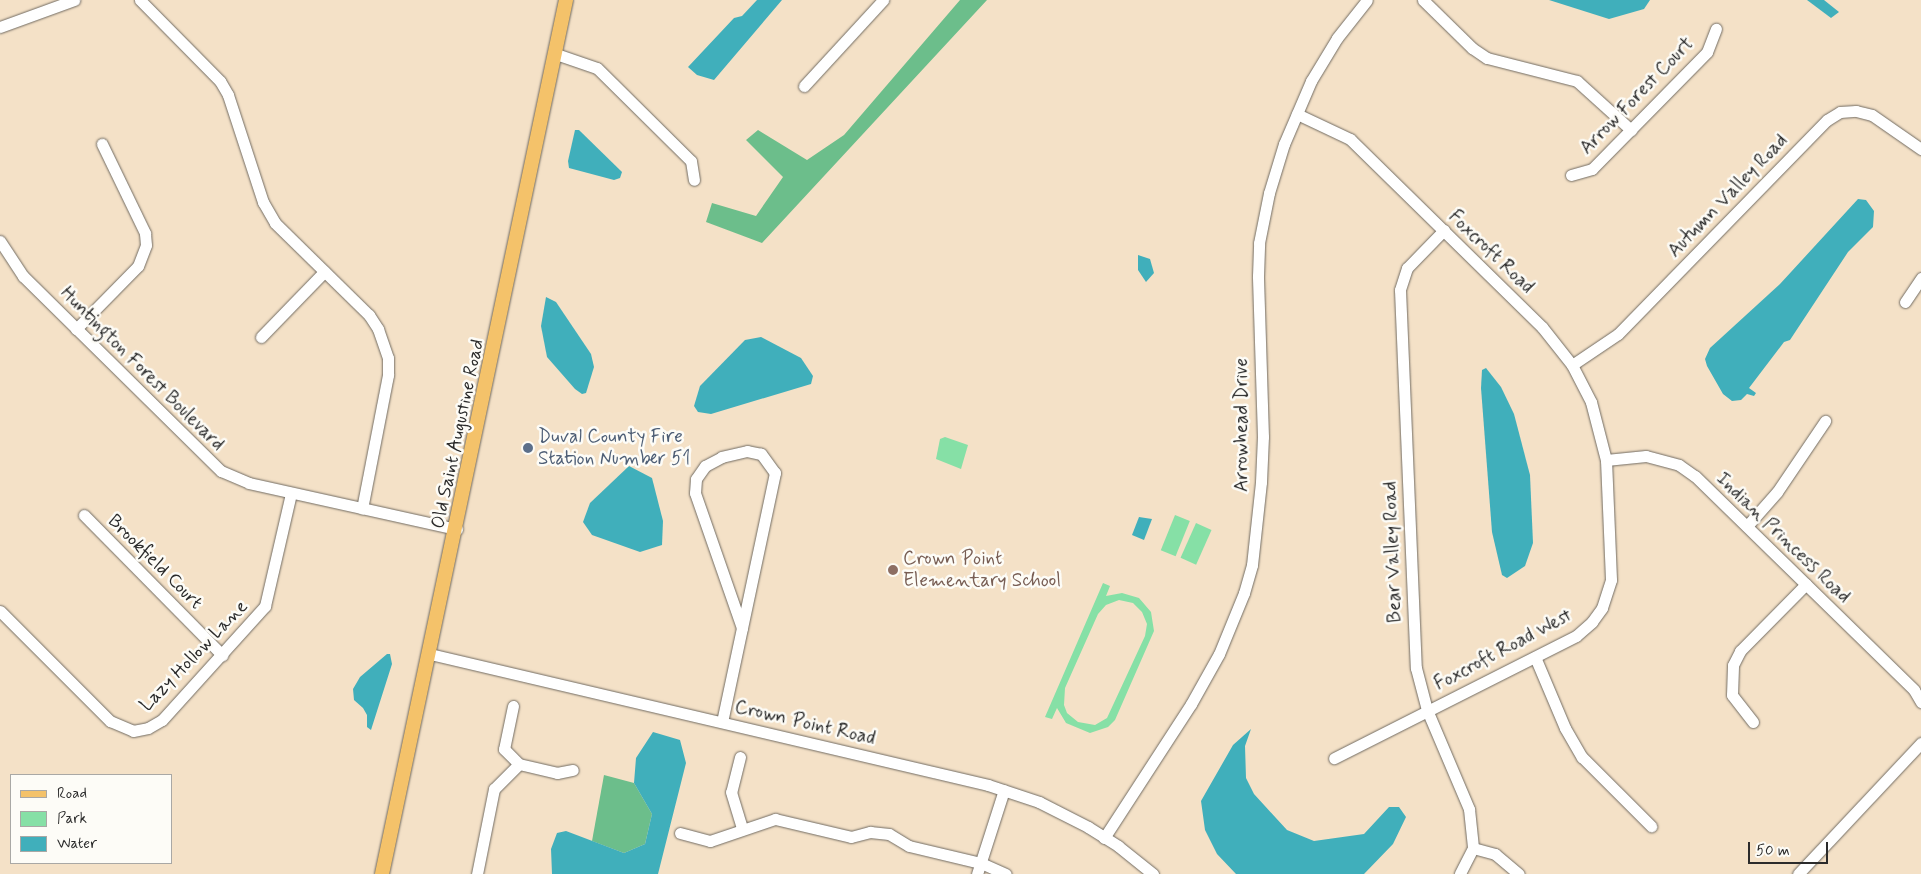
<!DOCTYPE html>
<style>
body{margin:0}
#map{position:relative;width:1921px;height:874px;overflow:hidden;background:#f4e1c7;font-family:Mynerve,sans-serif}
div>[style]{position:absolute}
.green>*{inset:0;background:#86e0a6;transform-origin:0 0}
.forest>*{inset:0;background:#6cbe8b}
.water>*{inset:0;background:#40afbb}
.roads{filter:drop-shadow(0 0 1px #716b62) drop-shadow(0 0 1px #716b62)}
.minor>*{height:11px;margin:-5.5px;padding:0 5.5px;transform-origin:5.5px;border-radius:5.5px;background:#fff}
.major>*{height:14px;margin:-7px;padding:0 7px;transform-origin:7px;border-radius:7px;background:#f4c26a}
.dots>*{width:14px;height:14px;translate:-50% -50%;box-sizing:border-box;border:2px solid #fdfcf7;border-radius:50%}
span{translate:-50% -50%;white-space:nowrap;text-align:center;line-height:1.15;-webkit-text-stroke:5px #fdfcf7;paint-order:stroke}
.street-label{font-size:19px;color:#2b2b2b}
.service-label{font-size:19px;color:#4e5e75}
.left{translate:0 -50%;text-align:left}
.education-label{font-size:19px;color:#785e54}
.legend{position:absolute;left:10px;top:774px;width:162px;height:90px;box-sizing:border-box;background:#fdfcf7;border:1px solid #a9a8a5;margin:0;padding:6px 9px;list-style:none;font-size:15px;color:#2b2b2b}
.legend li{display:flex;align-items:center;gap:10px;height:25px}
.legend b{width:25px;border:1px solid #a9a8a5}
.scale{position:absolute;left:1748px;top:842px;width:80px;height:22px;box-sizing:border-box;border:2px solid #2b2b2b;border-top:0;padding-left:6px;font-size:15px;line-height:18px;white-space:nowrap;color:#2b2b2b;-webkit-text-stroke:4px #fdfcf7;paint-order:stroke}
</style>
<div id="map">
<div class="green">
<i style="clip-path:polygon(945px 437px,968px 445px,961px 469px,936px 459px,940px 439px)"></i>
<i style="left:1175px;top:515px;width:16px;height:38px;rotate:22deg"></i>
<i style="left:1196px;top:523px;width:17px;height:38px;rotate:24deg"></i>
<i style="clip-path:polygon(evenodd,1103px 583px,1110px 586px,1106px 596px,1122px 593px,1139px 598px,1151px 612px,1154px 631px,1115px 720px,1108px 727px,1090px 733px,1066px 723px,1057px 708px,1052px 719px,1045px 717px,1103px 583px,1119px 600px,1133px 603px,1142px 612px,1147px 624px,1145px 636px,1107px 718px,1095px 725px,1078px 722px,1067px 713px,1064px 705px,1065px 688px,1098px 614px,1106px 605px,1119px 600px)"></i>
</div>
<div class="forest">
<i style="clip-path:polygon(960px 0,987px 0,762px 243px,706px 222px,712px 203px,756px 216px,783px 177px,746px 140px,758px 130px,807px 160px,844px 135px)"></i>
<i style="clip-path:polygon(604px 775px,634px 783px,652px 814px,645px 844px,624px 853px,592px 841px)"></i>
</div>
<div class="water">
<i style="clip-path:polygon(757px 0,782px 0,714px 80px,697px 75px,688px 67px,734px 18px,742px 16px)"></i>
<i style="clip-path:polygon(1549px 0,1650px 0,1644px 9px,1609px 19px)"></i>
<i style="clip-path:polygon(1807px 0,1824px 0,1839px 12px,1831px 18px)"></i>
<i style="clip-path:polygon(575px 130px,579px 130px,622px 172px,620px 178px,614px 180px,569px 168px,568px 161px)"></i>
<i style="clip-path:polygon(1858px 199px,1866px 200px,1874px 211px,1873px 227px,1848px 252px,1790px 340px,1784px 342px,1749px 388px,1756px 393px,1754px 396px,1747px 394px,1741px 400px,1732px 401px,1723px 394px,1707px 366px,1705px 359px,1710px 348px,1780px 284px)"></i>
<i style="clip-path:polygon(1138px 255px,1150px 259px,1154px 273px,1146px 282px,1138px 270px)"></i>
<i style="clip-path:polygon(546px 297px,556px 302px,591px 354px,594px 367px,586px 393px,582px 394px,575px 389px,547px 357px,541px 326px)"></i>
<i style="clip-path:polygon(761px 337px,801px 358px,813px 376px,811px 384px,711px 414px,698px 412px,694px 406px,700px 386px,745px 340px)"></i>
<i style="clip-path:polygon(1486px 368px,1501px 387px,1514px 414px,1530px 475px,1533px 543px,1525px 566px,1507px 578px,1502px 575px,1492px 532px,1481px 388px,1482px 370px)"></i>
<i style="clip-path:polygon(629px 466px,652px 478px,663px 521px,662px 545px,640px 552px,592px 535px,583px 522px,590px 503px)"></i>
<i style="clip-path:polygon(1139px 517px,1152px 519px,1144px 540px,1132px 535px)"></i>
<i style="clip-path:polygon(387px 654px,390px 654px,392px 664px,371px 730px,367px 727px,367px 715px,363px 708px,354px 700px,353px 689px,360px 677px)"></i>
<i style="clip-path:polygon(1251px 729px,1245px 746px,1246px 778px,1254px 794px,1287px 830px,1314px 841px,1364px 834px,1389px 807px,1399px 807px,1406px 817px,1393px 844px,1364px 874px,1236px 874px,1217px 854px,1205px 830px,1201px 801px,1233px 745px)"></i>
<i style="clip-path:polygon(653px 732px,680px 740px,686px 763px,658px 874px,552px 874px,551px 849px,557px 833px,566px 831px,624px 853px,645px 844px,652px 814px,634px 783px,636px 758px)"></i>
</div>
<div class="roads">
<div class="minor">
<i style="left:140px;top:0;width:114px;rotate:45.4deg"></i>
<i style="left:220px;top:81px;width:16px;rotate:60deg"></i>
<i style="left:228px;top:95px;width:113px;rotate:71.9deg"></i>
<i style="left:263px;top:202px;width:24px;rotate:60deg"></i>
<i style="left:275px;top:223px;width:132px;rotate:44.4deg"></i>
<i style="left:369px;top:315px;width:17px;rotate:57deg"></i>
<i style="left:378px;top:329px;width:31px;rotate:71deg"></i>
<i style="left:388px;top:358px;width:17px;rotate:90deg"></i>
<i style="left:388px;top:375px;width:136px;rotate:101deg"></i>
<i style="left:1423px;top:0;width:69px;rotate:44.4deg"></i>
<i style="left:1472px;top:48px;width:18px;rotate:34deg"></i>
<i style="left:1487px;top:58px;width:93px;rotate:14.3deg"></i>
<i style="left:1577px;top:81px;width:73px;rotate:42.2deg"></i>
<i style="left:0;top:27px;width:79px;rotate:-20deg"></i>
<i style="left:556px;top:54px;width:43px;rotate:18.9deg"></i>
<i style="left:597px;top:68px;width:132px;rotate:44.7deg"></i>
<i style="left:691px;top:161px;width:19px;rotate:81deg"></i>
<i style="left:804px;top:86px;width:117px;rotate:-47.4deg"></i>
<i style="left:1297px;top:114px;width:59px;rotate:25.3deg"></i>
<i style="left:1350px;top:139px;width:269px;rotate:44.4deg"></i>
<i style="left:1542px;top:327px;width:48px;rotate:51.7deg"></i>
<i style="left:1572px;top:365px;width:42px;rotate:62.8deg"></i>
<i style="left:1591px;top:402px;width:60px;rotate:75.5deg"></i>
<i style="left:1606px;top:460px;width:120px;rotate:87.6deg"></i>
<i style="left:1611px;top:580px;width:29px;rotate:108deg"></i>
<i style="left:1602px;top:608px;width:17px;rotate:126deg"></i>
<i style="left:1592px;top:622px;width:21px;rotate:139deg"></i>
<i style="left:1576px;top:636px;width:271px;rotate:153.2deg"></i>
<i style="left:1571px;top:175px;width:22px;rotate:-16deg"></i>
<i style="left:1592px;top:169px;width:164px;rotate:-45.5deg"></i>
<i style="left:1707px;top:52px;width:25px;rotate:-69deg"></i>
<i style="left:1444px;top:230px;width:53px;rotate:134.2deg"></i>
<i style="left:1407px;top:268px;width:23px;rotate:108deg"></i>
<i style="left:1400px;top:290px;width:378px;rotate:87.6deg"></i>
<i style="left:1416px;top:668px;width:43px;rotate:75.3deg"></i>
<i style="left:1427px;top:710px;width:108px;rotate:67deg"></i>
<i style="left:1469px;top:809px;width:39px;rotate:84deg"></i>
<i style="left:1473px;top:848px;width:29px;rotate:117deg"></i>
<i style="left:0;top:241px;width:42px;rotate:56.7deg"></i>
<i style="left:23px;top:276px;width:278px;rotate:44.6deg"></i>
<i style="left:221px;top:471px;width:30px;rotate:23deg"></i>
<i style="left:249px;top:483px;width:213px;rotate:12.5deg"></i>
<i style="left:1905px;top:302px;width:29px;rotate:-56deg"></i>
<i style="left:76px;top:329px;width:88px;rotate:-45.5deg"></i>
<i style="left:138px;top:266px;width:22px;rotate:-69deg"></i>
<i style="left:146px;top:245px;width:12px;rotate:-95deg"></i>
<i style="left:145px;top:233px;width:99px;rotate:-115.8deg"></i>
<i style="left:261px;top:337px;width:91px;rotate:-45.9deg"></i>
<i style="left:1572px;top:365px;width:55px;rotate:-34deg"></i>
<i style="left:1618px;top:334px;width:299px;rotate:-45.7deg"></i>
<i style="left:1827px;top:120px;width:15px;rotate:-32deg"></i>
<i style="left:1840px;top:112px;width:16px;rotate:-4deg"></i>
<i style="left:1856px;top:111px;width:16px;rotate:14deg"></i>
<i style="left:1872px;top:115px;width:60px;rotate:34.8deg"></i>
<i style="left:1606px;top:460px;width:40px;rotate:-5.7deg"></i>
<i style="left:1646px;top:456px;width:34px;rotate:15deg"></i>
<i style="left:1679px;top:465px;width:19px;rotate:35deg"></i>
<i style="left:1695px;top:476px;width:306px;rotate:44.3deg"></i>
<i style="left:1914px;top:690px;width:14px;rotate:60deg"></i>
<i style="left:84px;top:515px;width:197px;rotate:45.4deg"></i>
<i style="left:1747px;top:526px;width:45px;rotate:-48.6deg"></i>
<i style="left:1777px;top:492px;width:86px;rotate:-55.9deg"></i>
<i style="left:0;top:611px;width:156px;rotate:45deg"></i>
<i style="left:110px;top:721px;width:25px;rotate:23deg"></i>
<i style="left:133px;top:731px;width:15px;rotate:-11deg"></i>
<i style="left:148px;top:728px;width:16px;rotate:-30deg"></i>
<i style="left:162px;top:720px;width:154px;rotate:-47.9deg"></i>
<i style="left:265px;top:606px;width:116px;rotate:-77deg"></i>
<i style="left:430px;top:654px;width:573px;rotate:13.21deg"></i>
<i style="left:988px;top:785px;width:54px;rotate:18.4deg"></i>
<i style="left:1039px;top:802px;width:55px;rotate:27deg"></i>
<i style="left:1088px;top:827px;width:36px;rotate:32deg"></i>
<i style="left:1118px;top:846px;width:45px;rotate:38.7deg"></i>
<i style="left:1535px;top:657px;width:77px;rotate:67.1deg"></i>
<i style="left:1565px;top:728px;width:34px;rotate:60deg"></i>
<i style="left:1582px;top:757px;width:98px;rotate:45deg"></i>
<i style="left:513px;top:706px;width:44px;rotate:101.8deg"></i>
<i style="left:504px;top:749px;width:21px;rotate:45deg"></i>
<i style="left:722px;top:722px;width:255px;rotate:-78deg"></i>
<i style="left:775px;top:473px;width:24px;rotate:-126deg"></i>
<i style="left:761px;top:454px;width:14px;rotate:-168deg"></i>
<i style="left:747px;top:451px;width:26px;rotate:167deg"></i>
<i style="left:722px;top:457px;width:19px;rotate:152deg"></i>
<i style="left:705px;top:466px;width:16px;rotate:125deg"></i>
<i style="left:696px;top:479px;width:14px;rotate:94deg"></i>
<i style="left:695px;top:493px;width:143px;rotate:70.8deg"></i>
<i style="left:1753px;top:722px;width:34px;rotate:-128deg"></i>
<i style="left:1732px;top:695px;width:30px;rotate:-88deg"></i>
<i style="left:1733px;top:665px;width:16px;rotate:-63deg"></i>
<i style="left:1740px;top:651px;width:94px;rotate:-45.4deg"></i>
<i style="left:740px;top:757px;width:36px;rotate:104deg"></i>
<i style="left:731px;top:792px;width:39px;rotate:73deg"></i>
<i style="left:519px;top:764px;width:39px;rotate:13deg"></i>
<i style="left:557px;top:773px;width:16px;rotate:-11deg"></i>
<i style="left:680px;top:833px;width:31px;rotate:15deg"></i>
<i style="left:710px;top:841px;width:69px;rotate:-18.7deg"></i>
<i style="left:775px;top:819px;width:78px;rotate:13.3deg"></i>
<i style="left:851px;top:837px;width:20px;rotate:-15deg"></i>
<i style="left:870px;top:832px;width:19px;rotate:6deg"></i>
<i style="left:889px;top:834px;width:23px;rotate:31deg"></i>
<i style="left:909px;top:846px;width:74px;rotate:13.3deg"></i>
<i style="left:981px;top:863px;width:27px;rotate:24deg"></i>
<i style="left:1104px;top:838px;width:160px;rotate:-57deg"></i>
<i style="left:1191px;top:704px;width:57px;rotate:-60.8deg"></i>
<i style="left:1219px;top:654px;width:66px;rotate:-67.7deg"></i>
<i style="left:1244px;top:593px;width:29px;rotate:-74deg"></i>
<i style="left:1252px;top:565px;width:83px;rotate:-83.8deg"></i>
<i style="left:1261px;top:482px;width:45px;rotate:-87.5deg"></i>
<i style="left:1263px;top:437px;width:161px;rotate:-91.8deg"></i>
<i style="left:1258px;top:276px;width:33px;rotate:-88deg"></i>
<i style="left:1259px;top:243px;width:51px;rotate:-78.7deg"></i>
<i style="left:1269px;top:193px;width:51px;rotate:-73deg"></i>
<i style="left:1284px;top:144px;width:69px;rotate:-66.8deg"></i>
<i style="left:1311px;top:81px;width:50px;rotate:-58.8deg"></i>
<i style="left:1337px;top:38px;width:48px;rotate:-51.7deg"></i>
<i style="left:1473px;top:848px;width:23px;rotate:15deg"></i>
<i style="left:1495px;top:854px;width:31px;rotate:40deg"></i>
<i style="left:477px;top:874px;width:87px;rotate:-78.7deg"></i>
<i style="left:494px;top:789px;width:35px;rotate:-45deg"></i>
<i style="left:977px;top:874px;width:88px;rotate:-72.2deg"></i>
<i style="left:1798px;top:874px;width:180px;rotate:-46.8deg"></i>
</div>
<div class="major">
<i style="left:382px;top:874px;width:893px;rotate:-78.11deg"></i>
</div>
</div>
<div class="dots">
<i style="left:528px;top:448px;background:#5c6f8a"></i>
<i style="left:893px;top:570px;background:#8d6e63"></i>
</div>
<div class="street-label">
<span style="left:1637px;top:96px;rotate:-46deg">Arrow Forest Court</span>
<span style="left:1728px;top:196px;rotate:-46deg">Autumn Valley Road</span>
<span style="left:1491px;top:252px;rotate:44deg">Foxcroft Road</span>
<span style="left:142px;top:369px;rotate:45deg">Huntington Forest Boulevard</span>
<span style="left:1242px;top:425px;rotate:-90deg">Arrowhead Drive</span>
<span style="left:458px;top:434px;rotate:-78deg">Old Saint Augustine Road</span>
<span style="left:1783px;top:538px;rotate:44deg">Indian Princess Road</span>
<span style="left:1393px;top:552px;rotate:-92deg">Bear Valley Road</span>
<span style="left:155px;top:562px;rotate:45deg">Brookfield Court</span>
<span style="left:1503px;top:650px;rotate:-28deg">Foxcroft Road West</span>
<span style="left:194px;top:656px;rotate:-46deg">Lazy Hollow Lane</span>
<span style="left:805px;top:723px;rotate:13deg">Crown Point Road</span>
</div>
<div class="service-label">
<span class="left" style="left:538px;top:448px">Duval County Fire<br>Station Number 51</span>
</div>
<div class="education-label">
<span class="left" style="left:903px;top:570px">Crown Point<br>Elementary School</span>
</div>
<ul class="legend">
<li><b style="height:6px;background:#f4c26a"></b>Road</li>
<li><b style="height:14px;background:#86e0a6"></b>Park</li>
<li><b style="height:14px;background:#40afbb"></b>Water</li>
</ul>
<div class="scale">50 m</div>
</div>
